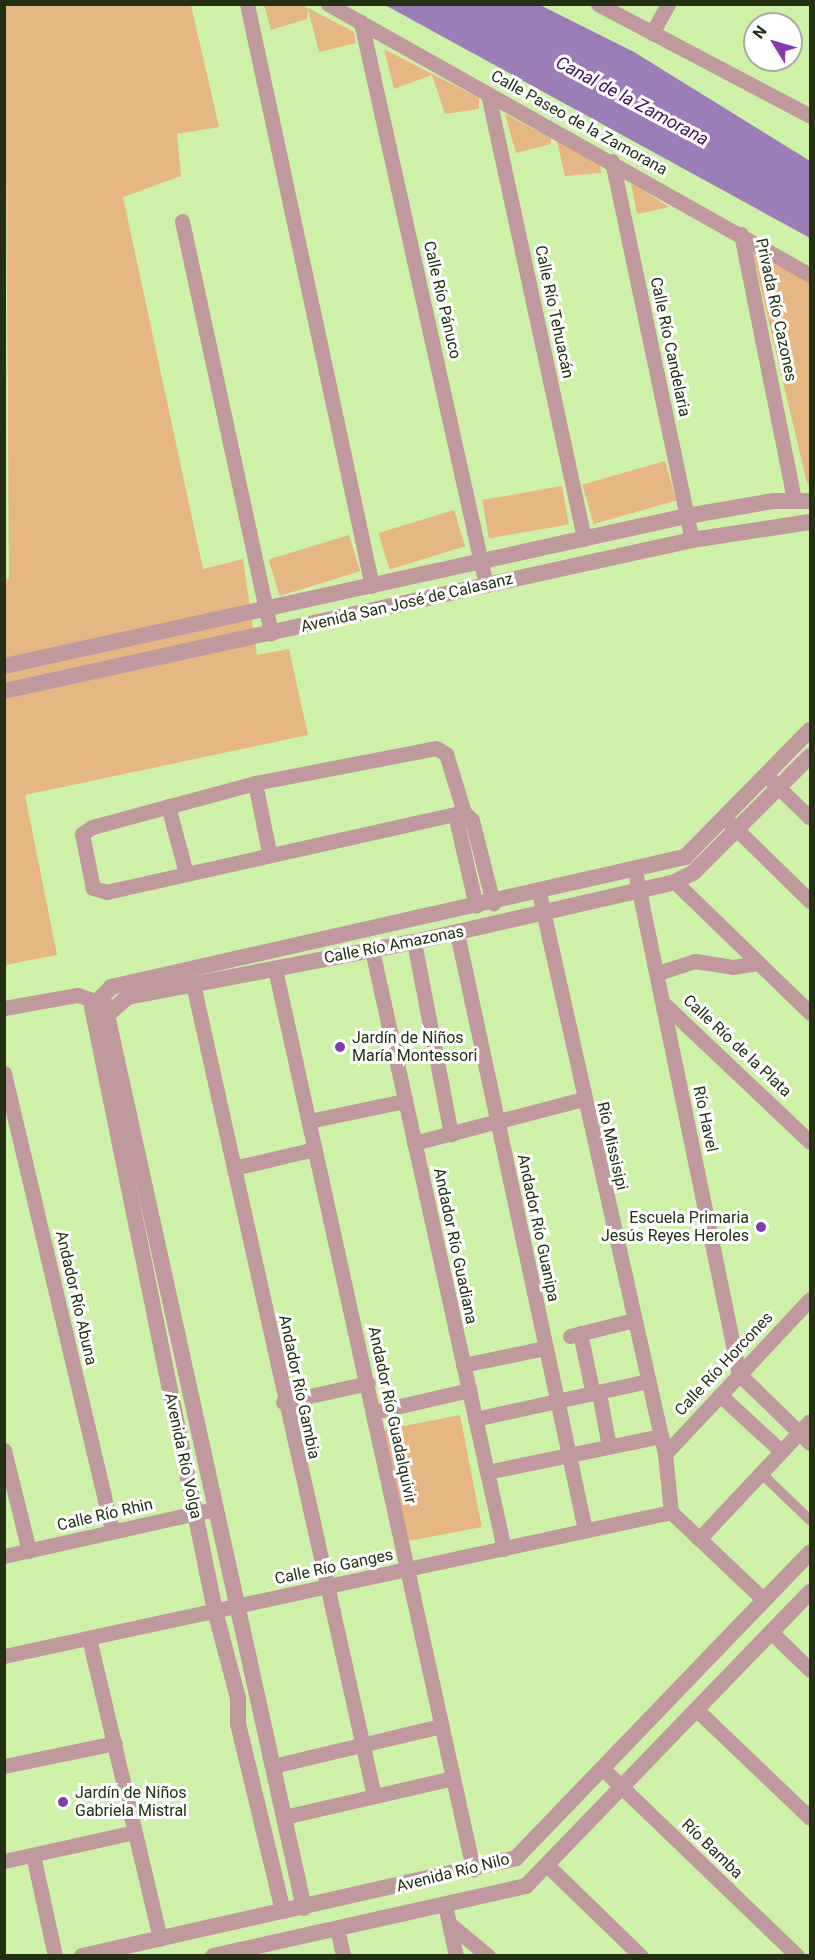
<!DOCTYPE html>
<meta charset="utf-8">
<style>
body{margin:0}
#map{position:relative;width:815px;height:1960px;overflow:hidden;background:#cdf1a6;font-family:Roboto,sans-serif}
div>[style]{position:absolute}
.green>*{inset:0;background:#e6b782;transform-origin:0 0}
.water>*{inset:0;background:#9d7db7}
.pedestrian>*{height:10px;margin:-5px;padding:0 5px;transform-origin:5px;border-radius:5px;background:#bf999e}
.minor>*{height:15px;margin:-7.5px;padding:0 7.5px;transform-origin:7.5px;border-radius:7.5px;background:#bf999e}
.tertiary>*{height:16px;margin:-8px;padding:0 8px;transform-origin:8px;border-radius:8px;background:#bf999e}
.dots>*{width:16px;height:16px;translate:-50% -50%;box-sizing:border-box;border:3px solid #fff;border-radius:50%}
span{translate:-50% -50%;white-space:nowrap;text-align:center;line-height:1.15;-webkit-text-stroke:6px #fff;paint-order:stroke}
.street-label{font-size:16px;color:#233013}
.poi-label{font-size:16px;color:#233013}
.left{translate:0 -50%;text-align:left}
.right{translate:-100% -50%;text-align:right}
.water-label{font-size:18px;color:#41145c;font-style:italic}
.frame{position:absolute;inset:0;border:6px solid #233013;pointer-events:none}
.north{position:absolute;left:743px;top:12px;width:60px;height:60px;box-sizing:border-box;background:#fff;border:2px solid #a7aca1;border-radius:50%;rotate:307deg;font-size:16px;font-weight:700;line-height:24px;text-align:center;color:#233013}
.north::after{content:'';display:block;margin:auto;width:21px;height:27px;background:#823caf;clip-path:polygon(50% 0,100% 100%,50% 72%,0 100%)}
</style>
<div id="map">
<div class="green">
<i style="clip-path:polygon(5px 5px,191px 5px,219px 127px,177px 134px,181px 176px,123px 197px,203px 569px,243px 559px,257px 655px,289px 649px,308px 735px,25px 795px,57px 955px,5px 965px,4px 580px,9px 579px)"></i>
<i style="clip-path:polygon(264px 5px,302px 5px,354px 32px,356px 43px,319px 52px,308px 9px,307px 19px,271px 30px)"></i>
<i style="clip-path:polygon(384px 49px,479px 98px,479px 109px,445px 114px,432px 75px,394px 89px)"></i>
<i style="clip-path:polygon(505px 114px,551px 138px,551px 144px,516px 153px)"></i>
<i style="clip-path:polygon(557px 141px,600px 164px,601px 173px,565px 176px)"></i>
<i style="clip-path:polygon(631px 183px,643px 190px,669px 207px,637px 214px)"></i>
<i style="clip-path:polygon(752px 251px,810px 283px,810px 484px,807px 483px)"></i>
<i style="left:665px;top:461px;width:41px;height:86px;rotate:74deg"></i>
<i style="left:562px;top:486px;width:39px;height:81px;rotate:80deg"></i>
<i style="left:454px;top:510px;width:38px;height:79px;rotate:73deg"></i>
<i style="left:349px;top:535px;width:38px;height:84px;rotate:73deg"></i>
<i style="left:460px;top:1415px;width:114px;height:77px;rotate:79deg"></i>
</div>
<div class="water">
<i style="clip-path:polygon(385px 5px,540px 5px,634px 52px,810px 161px,810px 238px)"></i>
</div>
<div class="pedestrian">
<i style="left:761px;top:1473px;width:68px;rotate:43.8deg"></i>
</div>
<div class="minor">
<i style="left:247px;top:4px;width:595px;rotate:77.88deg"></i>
<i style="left:328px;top:4px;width:553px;rotate:29.35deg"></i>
<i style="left:598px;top:4px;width:240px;rotate:27.8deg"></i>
<i style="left:361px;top:22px;width:577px;rotate:77.48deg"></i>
<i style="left:652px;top:33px;width:33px;rotate:-61deg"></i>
<i style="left:488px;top:94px;width:455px;rotate:77.8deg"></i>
<i style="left:612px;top:161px;width:387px;rotate:78.1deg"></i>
<i style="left:182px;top:221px;width:422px;rotate:77.8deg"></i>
<i style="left:741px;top:234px;width:270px;rotate:78.7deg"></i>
<i style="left:771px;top:780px;width:54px;rotate:44.3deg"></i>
<i style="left:255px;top:783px;width:70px;rotate:78.5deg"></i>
<i style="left:168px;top:806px;width:69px;rotate:75deg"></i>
<i style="left:464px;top:812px;width:366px;rotate:167.4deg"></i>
<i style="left:107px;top:892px;width:15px;rotate:-164deg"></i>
<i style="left:93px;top:888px;width:55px;rotate:-101.5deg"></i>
<i style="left:82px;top:834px;width:12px;rotate:-35deg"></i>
<i style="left:92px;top:827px;width:169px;rotate:-15.1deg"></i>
<i style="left:255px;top:783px;width:184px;rotate:-10.9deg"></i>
<i style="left:436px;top:748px;width:12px;rotate:31deg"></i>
<i style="left:446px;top:754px;width:61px;rotate:72.8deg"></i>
<i style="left:464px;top:812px;width:11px;rotate:45deg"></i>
<i style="left:472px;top:820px;width:86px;rotate:75.8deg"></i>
<i style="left:464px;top:812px;width:13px;rotate:122deg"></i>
<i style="left:457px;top:823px;width:85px;rotate:77.1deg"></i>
<i style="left:728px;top:821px;width:115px;rotate:44.3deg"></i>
<i style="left:635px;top:871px;width:514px;rotate:78.32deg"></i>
<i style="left:739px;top:1374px;width:99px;rotate:44.2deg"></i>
<i style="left:675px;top:882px;width:188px;rotate:44.1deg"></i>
<i style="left:539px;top:893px;width:575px;rotate:77.34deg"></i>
<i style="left:665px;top:1454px;width:58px;rotate:84.1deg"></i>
<i style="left:457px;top:933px;width:611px;rotate:77.9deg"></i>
<i style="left:414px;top:942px;width:196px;rotate:79.1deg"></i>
<i style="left:372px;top:950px;width:613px;rotate:77.57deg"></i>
<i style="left:275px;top:969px;width:922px;rotate:77.59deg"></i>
<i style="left:658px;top:973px;width:39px;rotate:-18deg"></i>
<i style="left:695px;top:961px;width:38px;rotate:9deg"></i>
<i style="left:733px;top:967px;width:25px;rotate:-9deg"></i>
<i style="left:193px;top:984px;width:832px;rotate:77.43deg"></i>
<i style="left:663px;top:1003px;width:202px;rotate:43.4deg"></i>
<i style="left:4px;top:1008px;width:75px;rotate:-10deg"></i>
<i style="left:78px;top:995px;width:31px;rotate:19deg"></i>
<i style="left:4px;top:1073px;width:471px;rotate:76.7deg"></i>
<i style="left:309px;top:1121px;width:98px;rotate:-11.8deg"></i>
<i style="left:414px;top:1143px;width:175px;rotate:-14.6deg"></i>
<i style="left:234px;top:1168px;width:83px;rotate:-13.2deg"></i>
<i style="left:580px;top:1333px;width:62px;rotate:78deg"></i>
<i style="left:570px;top:1336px;width:66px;rotate:-14deg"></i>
<i style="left:463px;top:1365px;width:84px;rotate:-11.7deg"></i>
<i style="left:599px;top:1393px;width:55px;rotate:79.5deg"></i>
<i style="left:720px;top:1395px;width:83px;rotate:42.6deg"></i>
<i style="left:283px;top:1402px;width:87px;rotate:-12.6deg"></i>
<i style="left:374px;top:1412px;width:98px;rotate:-13deg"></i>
<i style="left:475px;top:1419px;width:177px;rotate:-12.4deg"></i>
<i style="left:4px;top:1450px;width:104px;rotate:76.1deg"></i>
<i style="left:665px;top:1454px;width:212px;rotate:-46.9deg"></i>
<i style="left:487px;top:1472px;width:178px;rotate:-11.7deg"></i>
<i style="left:671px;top:1512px;width:128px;rotate:43.4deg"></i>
<i style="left:699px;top:1539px;width:162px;rotate:-46.8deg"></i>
<i style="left:4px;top:1556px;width:215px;rotate:-12.6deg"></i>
<i style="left:772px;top:1633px;width:53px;rotate:44.2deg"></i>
<i style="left:89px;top:1638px;width:309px;rotate:76.7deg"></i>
<i style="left:4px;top:1656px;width:682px;rotate:-12.18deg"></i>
<i style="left:698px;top:1711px;width:155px;rotate:43.7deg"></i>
<i style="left:4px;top:1766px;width:113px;rotate:-11.7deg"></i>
<i style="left:273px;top:1766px;width:173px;rotate:-13.4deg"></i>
<i style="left:603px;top:1769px;width:269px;rotate:43.9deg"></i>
<i style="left:284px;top:1817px;width:173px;rotate:-13deg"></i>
<i style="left:33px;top:1855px;width:103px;rotate:77.7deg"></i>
<i style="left:4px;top:1861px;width:134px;rotate:-12.5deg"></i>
<i style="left:549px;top:1867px;width:128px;rotate:44.1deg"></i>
<i style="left:445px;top:1905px;width:52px;rotate:77.8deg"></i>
<i style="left:451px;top:1925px;width:48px;rotate:40deg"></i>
<i style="left:337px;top:1929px;width:28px;rotate:77deg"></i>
</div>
<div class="tertiary">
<i style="left:4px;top:666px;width:699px;rotate:-12.39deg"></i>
<i style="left:687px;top:516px;width:87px;rotate:-9.9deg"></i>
<i style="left:773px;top:501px;width:37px"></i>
<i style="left:4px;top:691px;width:704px;rotate:-12.38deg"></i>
<i style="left:692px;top:540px;width:119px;rotate:-8.7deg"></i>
<i style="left:304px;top:1908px;width:914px;rotate:-102.44deg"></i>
<i style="left:107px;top:1015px;width:28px;rotate:-41deg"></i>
<i style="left:128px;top:997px;width:291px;rotate:-10.9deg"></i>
<i style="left:414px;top:942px;width:268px;rotate:-12.9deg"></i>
<i style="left:675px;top:882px;width:20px;rotate:-27deg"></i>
<i style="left:693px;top:873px;width:165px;rotate:-45deg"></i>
<i style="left:283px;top:1911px;width:192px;rotate:-103.5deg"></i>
<i style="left:238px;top:1724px;width:26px;rotate:-90deg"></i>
<i style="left:238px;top:1698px;width:90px;rotate:-104.8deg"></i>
<i style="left:215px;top:1611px;width:616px;rotate:-101.51deg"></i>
<i style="left:92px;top:1007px;width:28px;rotate:-46deg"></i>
<i style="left:111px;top:987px;width:589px;rotate:-12.76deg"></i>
<i style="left:685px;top:857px;width:178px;rotate:-45.5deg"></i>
<i style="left:82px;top:1956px;width:445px;rotate:-12.7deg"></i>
<i style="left:516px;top:1858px;width:424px;rotate:-46.1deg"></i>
<i style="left:213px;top:1956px;width:321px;rotate:-12.6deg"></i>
<i style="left:526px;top:1886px;width:409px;rotate:-46deg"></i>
</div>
<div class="dots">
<i style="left:340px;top:1047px;background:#823caf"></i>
<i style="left:761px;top:1227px;background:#823caf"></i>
<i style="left:63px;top:1802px;background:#823caf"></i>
</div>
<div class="street-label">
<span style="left:579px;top:123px;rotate:29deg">Calle Paseo de la Zamorana</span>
<span style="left:442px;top:300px;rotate:77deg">Calle Río Pánuco</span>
<span style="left:776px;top:310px;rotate:78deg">Privada Río Cazones</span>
<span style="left:554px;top:312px;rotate:78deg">Calle Río Tehuacán</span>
<span style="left:670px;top:347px;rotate:78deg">Calle Río Candelaria</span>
<span style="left:407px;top:603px;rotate:-13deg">Avenida San José de Calasanz</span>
<span style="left:394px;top:945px;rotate:-11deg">Calle Río Amazonas</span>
<span style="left:737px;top:1046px;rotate:43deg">Calle Río de la Plata</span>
<span style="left:705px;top:1119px;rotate:78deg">Río Havel</span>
<span style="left:612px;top:1146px;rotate:77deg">Río Missisipi</span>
<span style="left:538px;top:1228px;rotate:78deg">Andador Río Guanipa</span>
<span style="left:455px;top:1246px;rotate:78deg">Andador Río Guadiana</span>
<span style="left:76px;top:1298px;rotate:77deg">Andador Río Abuna</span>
<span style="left:724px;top:1364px;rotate:-47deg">Calle Río Horcones</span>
<span style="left:299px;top:1387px;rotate:78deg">Andador Río Gambia</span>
<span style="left:392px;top:1415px;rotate:78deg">Andador Río Guadalquivir</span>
<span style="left:183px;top:1456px;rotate:78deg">Avenida Río Volga</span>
<span style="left:105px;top:1515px;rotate:-13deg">Calle Río Rhin</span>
<span style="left:334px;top:1567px;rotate:-12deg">Calle Río Ganges</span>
<span style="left:712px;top:1849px;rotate:44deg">Río Bamba</span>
<span style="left:453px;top:1873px;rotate:-14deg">Avenida Río Nilo</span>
</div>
<div class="poi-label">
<span class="left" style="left:352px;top:1047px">Jardín de Niños<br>María Montessori</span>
<span class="right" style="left:749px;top:1227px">Escuela Primaria<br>Jesús Reyes Heroles</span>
<span class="left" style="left:75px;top:1802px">Jardín de Niños<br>Gabriela Mistral</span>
</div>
<div class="water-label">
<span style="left:632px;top:101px;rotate:28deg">Canal de la Zamorana</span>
</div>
<div class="frame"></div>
<div class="north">N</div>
</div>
